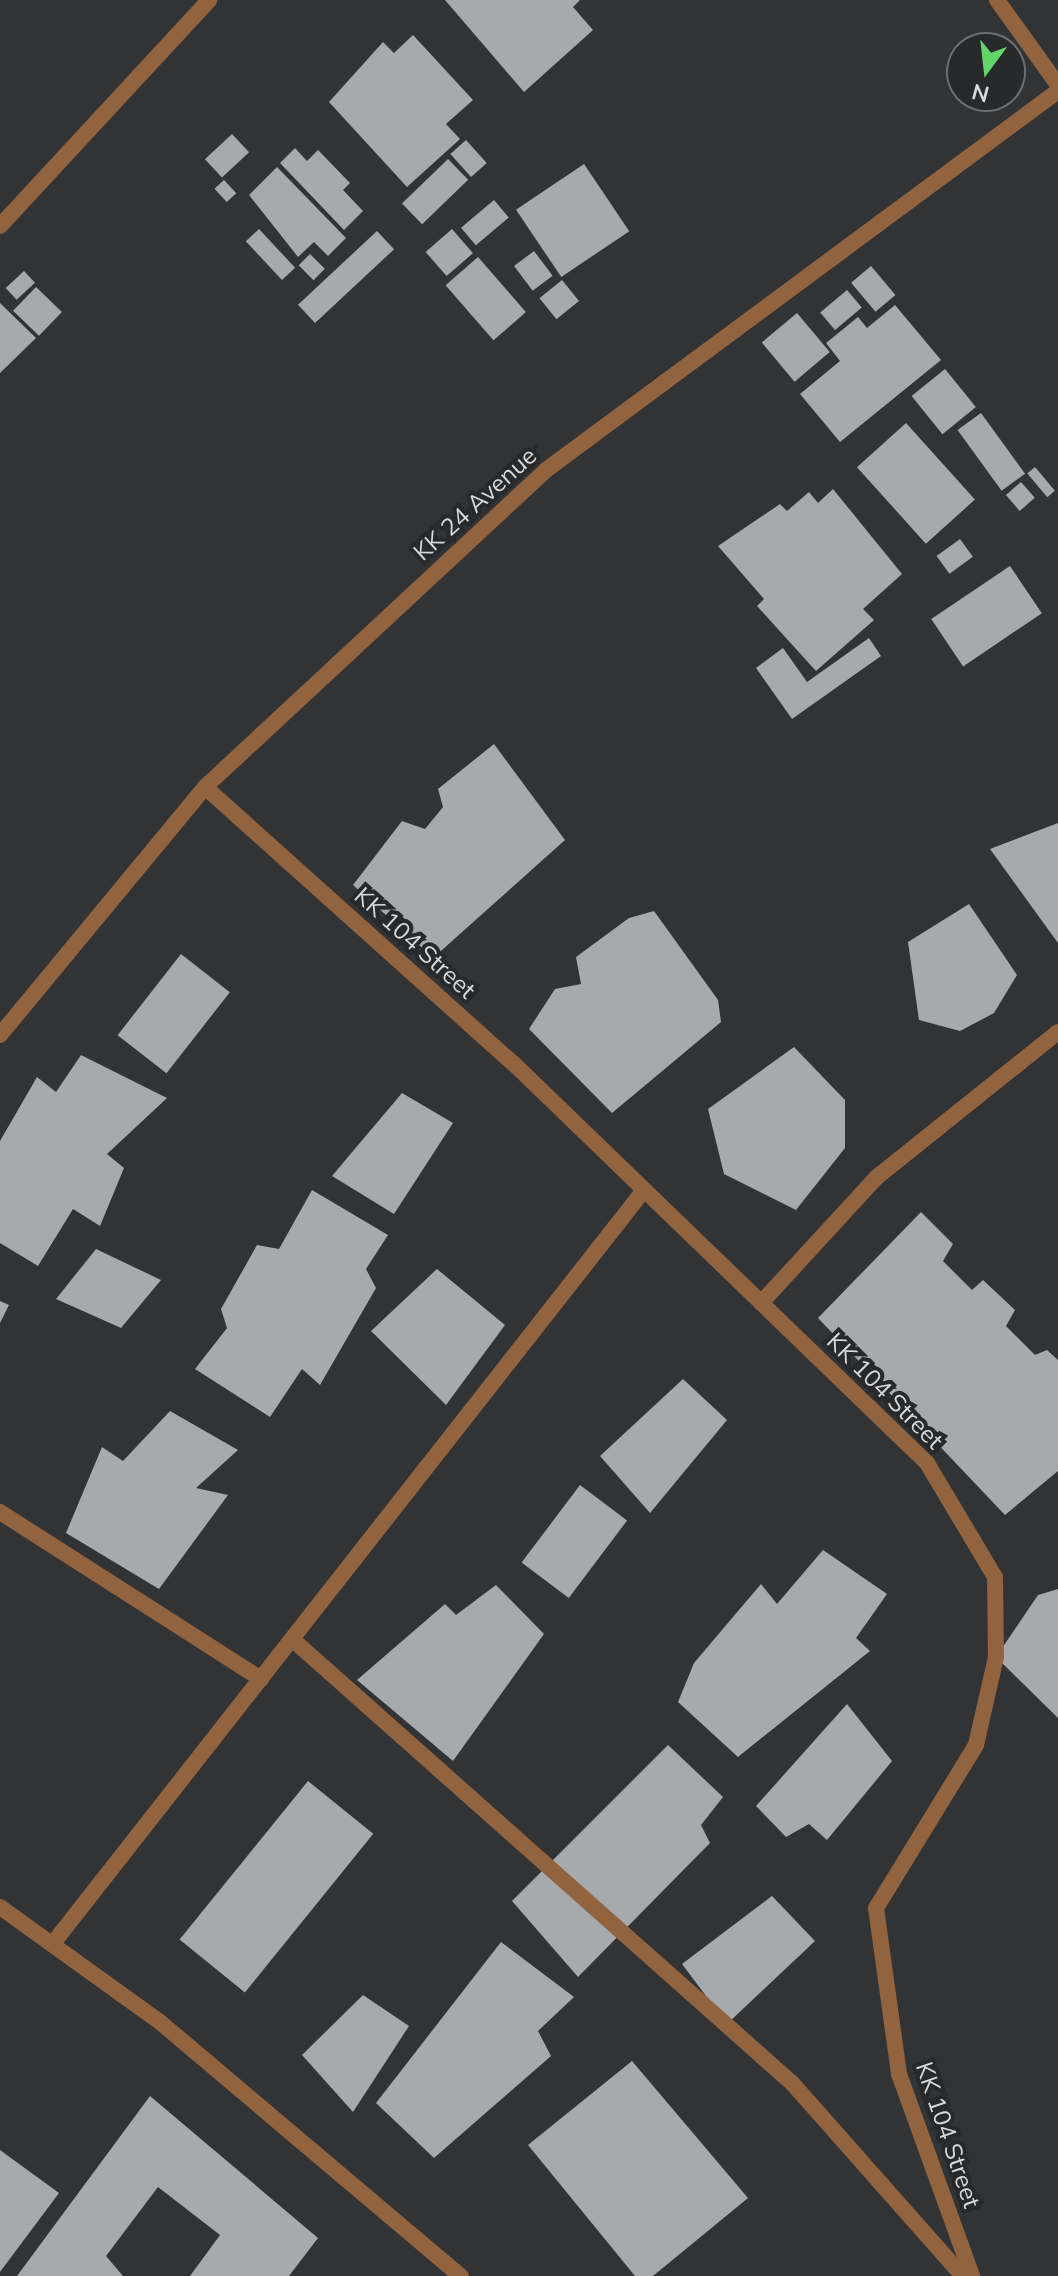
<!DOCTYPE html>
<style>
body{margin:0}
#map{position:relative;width:1058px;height:2276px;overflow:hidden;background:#313335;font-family:Mulish,sans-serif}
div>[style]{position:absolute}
.building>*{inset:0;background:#a7aaac;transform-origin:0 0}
.minor>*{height:16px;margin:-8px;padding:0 8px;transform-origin:8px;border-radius:8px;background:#91643f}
.tertiary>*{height:16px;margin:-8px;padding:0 8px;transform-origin:8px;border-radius:8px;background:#91643f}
span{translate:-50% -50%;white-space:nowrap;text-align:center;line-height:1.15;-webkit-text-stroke:8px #27292b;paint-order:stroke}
.street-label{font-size:24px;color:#d8d9da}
.north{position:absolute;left:946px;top:32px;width:80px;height:80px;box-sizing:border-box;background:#27292b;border:2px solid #6e6f71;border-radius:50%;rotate:195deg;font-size:22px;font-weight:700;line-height:32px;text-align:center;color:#d8d9da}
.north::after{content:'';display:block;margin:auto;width:28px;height:36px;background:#62d469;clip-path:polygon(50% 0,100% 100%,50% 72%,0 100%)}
</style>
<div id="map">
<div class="building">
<i style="clip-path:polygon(445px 0,580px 0,573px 7px,593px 30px,524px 92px)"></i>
<i style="clip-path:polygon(413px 35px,473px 100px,446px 124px,460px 139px,407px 187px,329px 102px,383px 42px,394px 53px)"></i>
<i style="left:232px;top:134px;width:25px;height:37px;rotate:47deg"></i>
<i style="left:466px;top:140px;width:31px;height:21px;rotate:48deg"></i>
<i style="clip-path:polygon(295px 148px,307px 161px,318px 150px,350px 183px,343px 190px,363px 211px,344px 230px,280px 163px)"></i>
<i style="left:448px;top:159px;width:29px;height:64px;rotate:46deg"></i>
<i style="left:584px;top:164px;width:81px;height:82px;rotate:56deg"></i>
<i style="clip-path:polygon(277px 167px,346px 238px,328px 256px,314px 242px,298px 257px,249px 195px)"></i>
<i style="left:224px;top:180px;width:18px;height:13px;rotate:47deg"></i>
<i style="left:494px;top:200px;width:23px;height:43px;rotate:50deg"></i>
<i style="left:259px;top:229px;width:53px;height:18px;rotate:47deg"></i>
<i style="left:452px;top:229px;width:32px;height:35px;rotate:49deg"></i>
<i style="left:377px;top:231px;width:25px;height:108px;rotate:47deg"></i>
<i style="left:534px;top:251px;width:31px;height:25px;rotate:53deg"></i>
<i style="left:310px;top:254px;width:21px;height:16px;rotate:45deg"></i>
<i style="left:478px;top:257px;width:73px;height:43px;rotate:49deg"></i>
<i style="left:871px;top:266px;width:38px;height:26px;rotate:50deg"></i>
<i style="left:24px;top:271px;width:16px;height:25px;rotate:47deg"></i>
<i style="left:562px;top:280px;width:27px;height:29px;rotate:51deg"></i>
<i style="left:36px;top:287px;width:36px;height:33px;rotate:44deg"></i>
<i style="left:847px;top:290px;width:23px;height:35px;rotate:50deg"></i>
<i style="clip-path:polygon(0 303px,36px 338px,0 373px)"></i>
<i style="clip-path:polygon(895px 305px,941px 360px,840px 442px,800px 394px,840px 361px,826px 343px,858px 317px,867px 328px)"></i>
<i style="left:797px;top:313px;width:51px;height:46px;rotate:50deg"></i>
<i style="left:945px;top:369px;width:49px;height:43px;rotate:51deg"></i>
<i style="left:981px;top:413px;width:75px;height:29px;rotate:54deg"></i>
<i style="left:906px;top:423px;width:103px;height:66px;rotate:48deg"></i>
<i style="left:1035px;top:467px;width:31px;height:10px;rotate:50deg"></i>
<i style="left:1021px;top:482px;width:21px;height:20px;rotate:49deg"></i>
<i style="clip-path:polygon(833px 489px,902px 574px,863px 609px,874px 620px,816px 671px,757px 606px,764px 599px,718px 546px,780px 504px,787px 511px,809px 492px,818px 503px)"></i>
<i style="left:960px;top:539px;width:22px;height:29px;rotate:54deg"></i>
<i style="left:1010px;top:566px;width:57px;height:95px;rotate:56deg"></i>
<i style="clip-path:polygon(869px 638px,881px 656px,792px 719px,756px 668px,783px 648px,807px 682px)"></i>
<i style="clip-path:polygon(494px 744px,565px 840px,433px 958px,353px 885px,402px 821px,425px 829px,443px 807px,438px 789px)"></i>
<i style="clip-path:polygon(1058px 823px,1058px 943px,990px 849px)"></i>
<i style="clip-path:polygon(969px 904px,1017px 975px,994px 1013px,960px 1031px,919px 1020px,908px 942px)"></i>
<i style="clip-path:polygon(654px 911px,718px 1000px,721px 1022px,612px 1113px,529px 1029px,555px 989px,581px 984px,576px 957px,629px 918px)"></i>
<i style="left:181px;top:954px;width:62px;height:103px;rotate:38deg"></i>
<i style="clip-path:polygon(794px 1047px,845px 1100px,845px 1148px,796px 1210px,724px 1174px,708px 1109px)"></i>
<i style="clip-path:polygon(81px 1055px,167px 1098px,107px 1154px,124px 1168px,100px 1226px,73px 1209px,38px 1266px,0 1243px,0 1141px,37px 1077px,56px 1092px)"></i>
<i style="clip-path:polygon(402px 1093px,453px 1123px,394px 1214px,332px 1176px)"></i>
<i style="clip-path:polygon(312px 1190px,388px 1235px,366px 1269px,376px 1288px,320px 1385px,302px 1369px,270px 1417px,195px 1369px,227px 1328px,221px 1309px,257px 1245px,279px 1249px)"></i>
<i style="clip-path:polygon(921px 1212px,953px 1244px,943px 1261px,972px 1290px,983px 1280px,1015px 1310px,1006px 1326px,1035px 1355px,1047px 1350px,1058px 1360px,1058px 1471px,1005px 1515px,818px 1318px)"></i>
<i style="clip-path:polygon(96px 1249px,161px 1280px,121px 1328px,56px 1299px)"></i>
<i style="clip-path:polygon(437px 1269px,505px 1325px,446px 1405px,371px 1331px)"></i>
<i style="clip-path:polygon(0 1301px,9px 1305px,0 1323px)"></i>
<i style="clip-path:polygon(683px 1379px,727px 1420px,650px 1513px,600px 1456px)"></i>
<i style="clip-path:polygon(170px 1411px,238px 1450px,196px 1488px,228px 1495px,159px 1589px,66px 1533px,102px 1447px,123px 1461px)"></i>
<i style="left:580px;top:1485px;width:59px;height:97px;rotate:37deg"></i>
<i style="clip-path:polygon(823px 1550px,887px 1594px,856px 1638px,870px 1651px,738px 1757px,678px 1702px,694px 1663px,761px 1584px,777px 1604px)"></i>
<i style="clip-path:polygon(496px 1585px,544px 1634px,453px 1761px,357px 1680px,445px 1604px,456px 1615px)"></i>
<i style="clip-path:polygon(1058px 1589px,1058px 1718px,996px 1657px,1038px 1595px)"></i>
<i style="clip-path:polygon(847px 1704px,892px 1761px,827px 1840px,809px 1824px,786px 1837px,756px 1806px)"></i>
<i style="clip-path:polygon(668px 1745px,723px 1797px,701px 1825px,710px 1843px,578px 1977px,512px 1901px)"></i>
<i style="left:308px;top:1781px;width:84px;height:204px;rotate:39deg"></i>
<i style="clip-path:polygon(772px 1896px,815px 1941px,727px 2024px,682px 1964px)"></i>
<i style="clip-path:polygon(501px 1942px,574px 1997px,538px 2031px,551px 2056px,434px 2158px,376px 2103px)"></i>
<i style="clip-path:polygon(363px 1995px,409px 2026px,353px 2112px,302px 2055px)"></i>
<i style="clip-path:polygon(632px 2061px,748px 2198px,653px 2276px,635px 2276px,528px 2145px)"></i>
<i style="clip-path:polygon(150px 2096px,318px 2238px,289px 2276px,190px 2276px,220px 2235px,158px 2187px,106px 2256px,123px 2276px,17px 2276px)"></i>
<i style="clip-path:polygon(0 2150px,59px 2193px,0 2272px)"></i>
</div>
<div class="minor">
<i style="left:997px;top:0;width:105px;rotate:54.3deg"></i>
<i style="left:0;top:226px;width:308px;rotate:-47.2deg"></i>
<i style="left:205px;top:787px;width:414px;rotate:41.9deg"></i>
<i style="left:513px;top:1063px;width:576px;rotate:44.01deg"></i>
<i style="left:927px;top:1463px;width:133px;rotate:59.2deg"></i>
<i style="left:995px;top:1577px;width:80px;rotate:89.3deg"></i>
<i style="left:996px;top:1657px;width:90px;rotate:102.8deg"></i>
<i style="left:976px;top:1745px;width:191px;rotate:121.5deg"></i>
<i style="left:876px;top:1908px;width:168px;rotate:82.1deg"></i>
<i style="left:899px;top:2074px;width:215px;rotate:70.1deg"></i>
<i style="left:0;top:1035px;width:322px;rotate:-50.4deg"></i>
<i style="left:205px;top:787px;width:466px;rotate:-42.9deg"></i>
<i style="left:546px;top:470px;width:637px;rotate:-36.51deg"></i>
<i style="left:761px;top:1303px;width:171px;rotate:-47.4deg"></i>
<i style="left:877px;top:1177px;width:232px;rotate:-38.7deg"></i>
<i style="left:0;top:1512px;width:310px;rotate:32.6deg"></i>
<i style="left:292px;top:1639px;width:669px;rotate:41.61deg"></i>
<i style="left:792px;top:2083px;width:258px;rotate:48.5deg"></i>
<i style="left:54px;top:1942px;width:956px;rotate:-51.88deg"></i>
</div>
<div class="tertiary">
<i style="left:0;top:1907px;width:197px;rotate:35.7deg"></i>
<i style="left:160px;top:2022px;width:394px;rotate:40.2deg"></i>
</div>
<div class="street-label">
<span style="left:475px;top:504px;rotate:-42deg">KK 24 Avenue</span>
<span style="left:415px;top:943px;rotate:42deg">KK 104 Street</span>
<span style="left:885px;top:1391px;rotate:45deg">KK 104 Street</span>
<span style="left:948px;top:2135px;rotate:71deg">KK 104 Street</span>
</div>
<div class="north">N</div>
</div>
